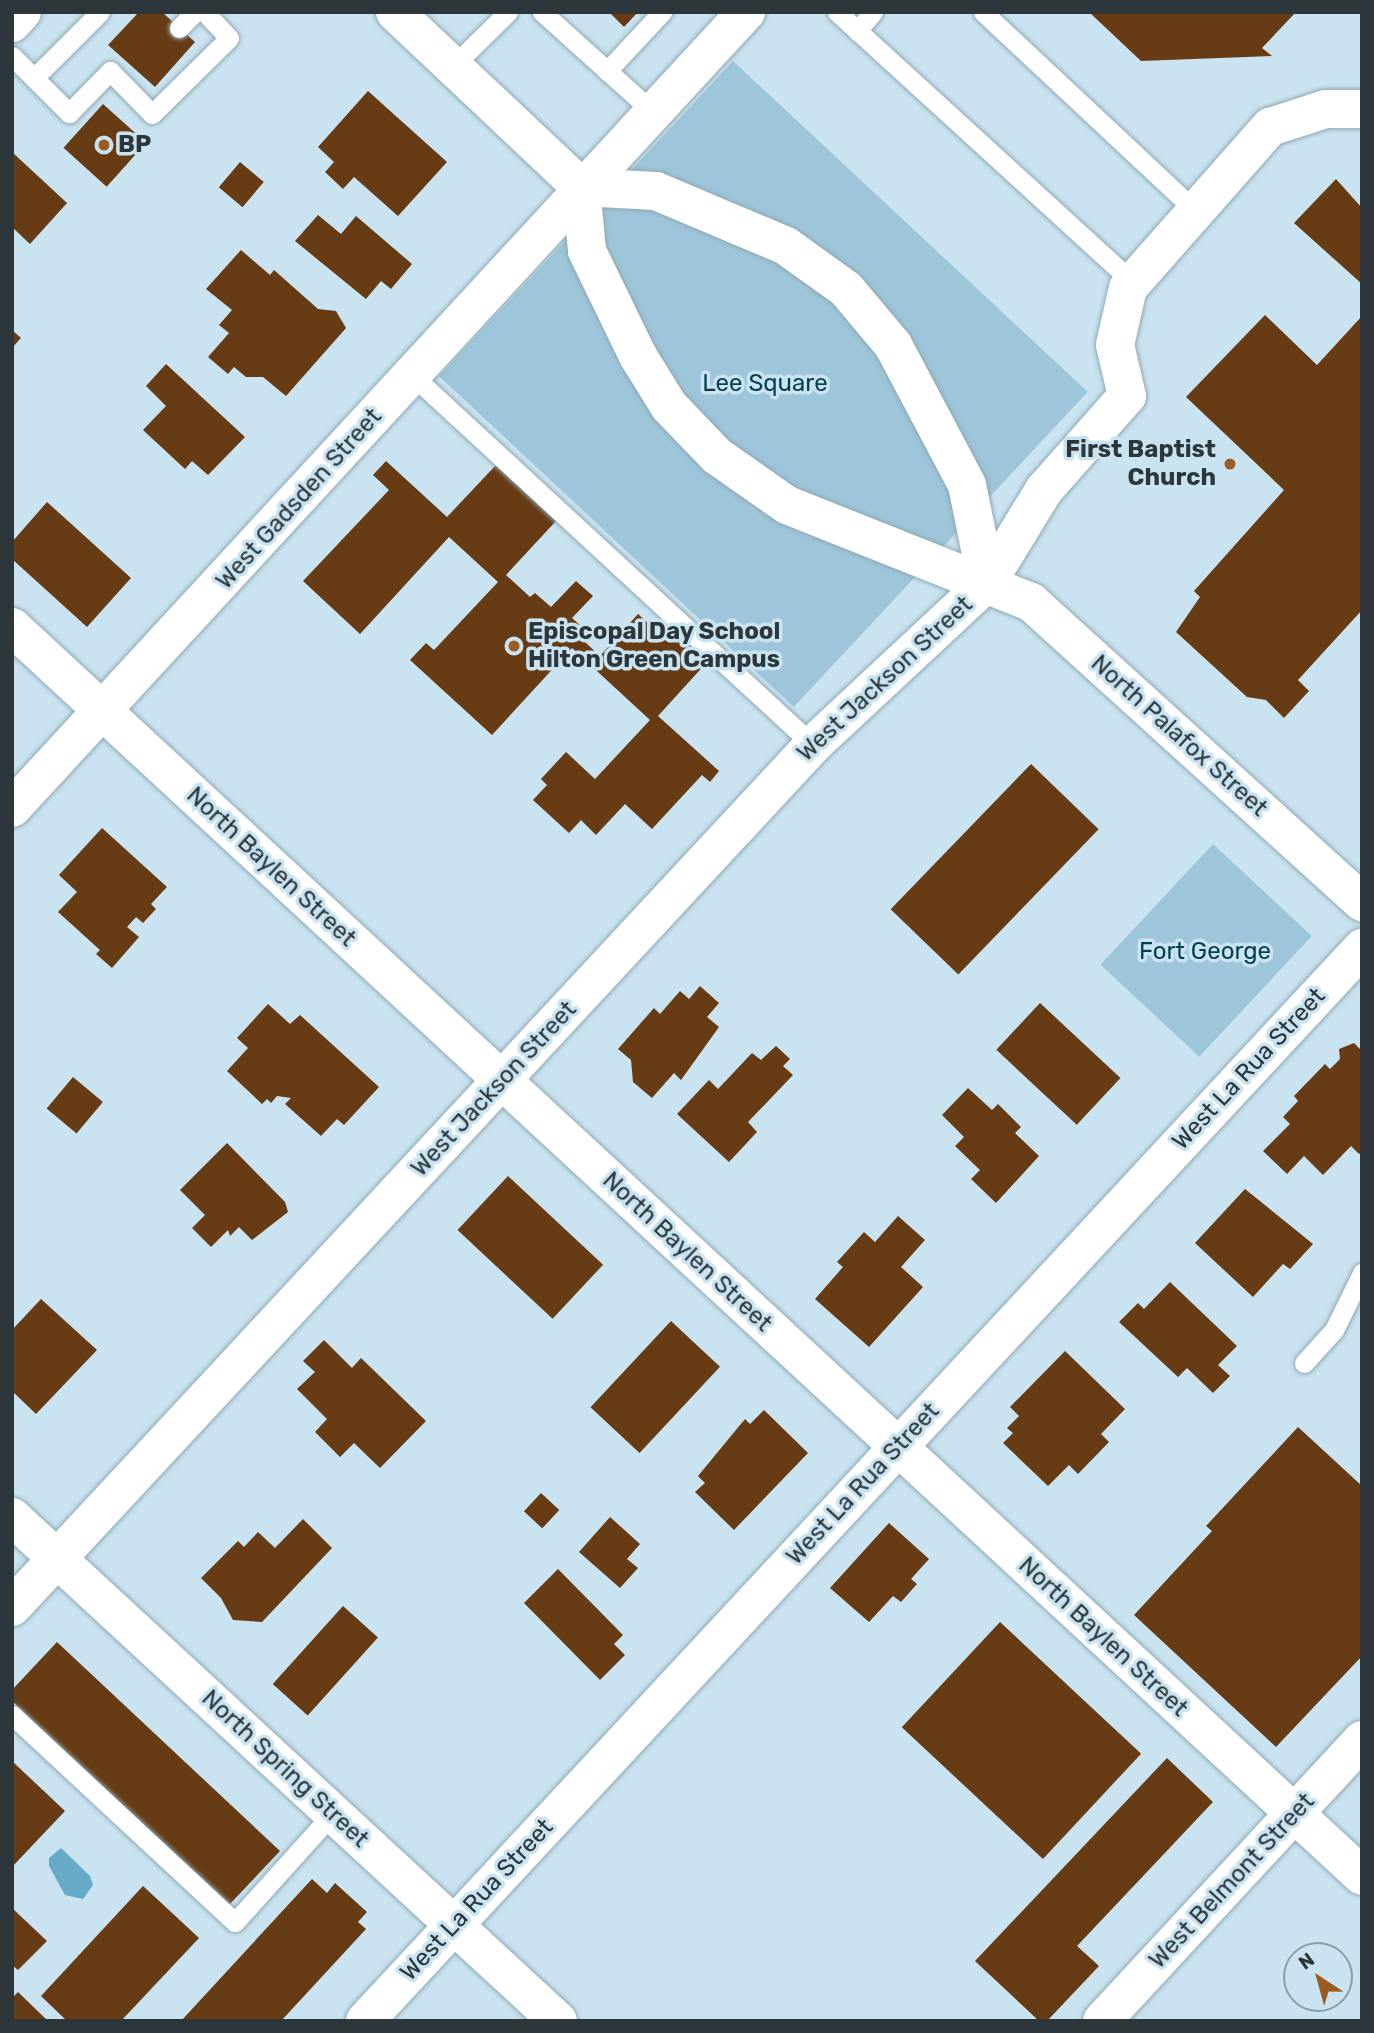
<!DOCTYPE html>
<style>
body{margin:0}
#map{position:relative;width:1374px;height:2033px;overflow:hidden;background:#c9e3f0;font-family:Rubik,sans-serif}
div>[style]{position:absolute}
.green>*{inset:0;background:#9dc6da;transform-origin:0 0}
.water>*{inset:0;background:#67aac8}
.building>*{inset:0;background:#673b13;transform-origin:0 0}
.roads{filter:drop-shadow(0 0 2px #90a9b5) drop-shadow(0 0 2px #90a9b5)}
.service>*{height:19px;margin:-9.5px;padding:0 9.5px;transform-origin:9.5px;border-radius:9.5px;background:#fff}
.minor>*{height:38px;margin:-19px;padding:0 19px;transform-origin:19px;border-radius:19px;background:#fff}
.tertiary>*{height:38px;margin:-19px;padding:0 19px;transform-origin:19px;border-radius:19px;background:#fff}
.primary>*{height:38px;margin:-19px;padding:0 19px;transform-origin:19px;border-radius:19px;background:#fff}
.dots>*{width:19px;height:19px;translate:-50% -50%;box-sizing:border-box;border:4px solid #c9e3f0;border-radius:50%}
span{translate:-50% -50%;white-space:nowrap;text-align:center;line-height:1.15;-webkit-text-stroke:7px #c9e3f0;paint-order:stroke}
.poi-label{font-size:24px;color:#2c363b;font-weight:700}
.left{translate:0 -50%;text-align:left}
.right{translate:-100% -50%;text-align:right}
.park-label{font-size:24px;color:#023f54}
.street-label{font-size:24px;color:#2c363b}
.frame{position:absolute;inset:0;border:14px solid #2c363b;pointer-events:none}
.north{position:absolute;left:1283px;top:1942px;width:70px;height:70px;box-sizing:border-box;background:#c9e3f0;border:2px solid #8a9ea8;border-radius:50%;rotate:324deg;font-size:19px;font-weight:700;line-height:28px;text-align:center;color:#2c363b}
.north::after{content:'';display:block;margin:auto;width:24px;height:32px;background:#9b5c23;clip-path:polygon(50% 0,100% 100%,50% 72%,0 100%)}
</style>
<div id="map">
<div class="green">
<i style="left:733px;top:61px;width:485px;height:431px;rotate:43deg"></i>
<i style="left:1213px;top:844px;width:135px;height:165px;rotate:43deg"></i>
</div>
<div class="water">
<i style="clip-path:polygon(61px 1848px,90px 1876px,93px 1885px,83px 1899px,65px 1895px,49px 1866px,49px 1858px)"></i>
</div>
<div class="building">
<i style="clip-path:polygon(139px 12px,162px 12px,195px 42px,155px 87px,108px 45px)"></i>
<i style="clip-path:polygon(609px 12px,638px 12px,624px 27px)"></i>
<i style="clip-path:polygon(1089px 12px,1296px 12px,1262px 48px,1272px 56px,1141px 61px)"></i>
<i style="clip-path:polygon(368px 91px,447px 162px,398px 216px,354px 177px,343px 189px,325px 172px,334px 162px,318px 147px)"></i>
<i style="left:103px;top:104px;width:58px;height:59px;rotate:42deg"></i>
<i style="clip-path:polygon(12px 152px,67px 203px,30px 244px,12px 227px)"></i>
<i style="left:240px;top:162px;width:31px;height:33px;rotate:40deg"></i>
<i style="clip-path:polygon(1336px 179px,1362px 208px,1362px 284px,1294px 223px)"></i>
<i style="clip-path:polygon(318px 215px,341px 234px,356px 216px,412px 264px,391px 289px,381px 281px,366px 299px,295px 241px)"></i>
<i style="clip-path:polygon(241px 250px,270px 275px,274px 270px,318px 309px,336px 311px,346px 328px,286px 396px,263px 377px,246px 377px,234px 367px,228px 374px,208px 357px,229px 333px,219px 325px,232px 310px,206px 289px)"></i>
<i style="clip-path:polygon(1265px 315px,1317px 365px,1362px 316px,1362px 610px,1298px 680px,1309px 691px,1284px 718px,1266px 700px,1247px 697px,1176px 632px,1200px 597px,1194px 591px,1284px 490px,1186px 397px)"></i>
<i style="clip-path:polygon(12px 330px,21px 338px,12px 348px)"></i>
<i style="clip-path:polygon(166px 364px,245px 437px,208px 475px,192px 461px,185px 469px,143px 430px,166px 406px,146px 386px)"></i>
<i style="clip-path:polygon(386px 461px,447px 517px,496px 465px,556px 521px,506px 575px,530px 597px,535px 593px,551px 607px,576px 581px,593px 596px,572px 618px,592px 636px,586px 643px,600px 656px,638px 614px,665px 639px,674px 629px,708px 661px,658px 716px,719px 771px,710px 782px,702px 775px,652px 829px,625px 804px,596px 835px,581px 820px,569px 833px,533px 800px,547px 785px,541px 779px,566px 752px,595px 779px,650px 720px,572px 648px,492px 735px,410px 660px,426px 643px,434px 650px,498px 582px,449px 537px,360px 634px,303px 581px,389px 490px,373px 475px)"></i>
<i style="clip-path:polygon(47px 502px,131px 578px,87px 627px,12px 559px,12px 542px)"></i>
<i style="left:1031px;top:764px;width:94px;height:202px;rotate:44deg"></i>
<i style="clip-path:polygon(102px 828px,167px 887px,151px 904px,156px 909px,143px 923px,136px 917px,127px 927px,139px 937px,112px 968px,96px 954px,100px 950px,58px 912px,77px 892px,59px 875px)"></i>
<i style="clip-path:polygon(700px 986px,719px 1003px,707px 1017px,719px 1027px,681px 1080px,674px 1073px,652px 1098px,633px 1082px,631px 1060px,618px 1049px,654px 1008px,660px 1014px,680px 991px,689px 999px)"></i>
<i style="left:1040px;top:1003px;width:110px;height:64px;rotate:43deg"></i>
<i style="clip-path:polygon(268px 1004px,290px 1024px,300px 1015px,379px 1087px,344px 1125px,337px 1119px,321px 1136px,285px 1104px,291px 1098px,277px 1096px,271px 1103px,267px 1099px,262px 1104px,227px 1071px,248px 1048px,237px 1038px)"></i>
<i style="clip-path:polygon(1354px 1043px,1362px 1051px,1362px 1152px,1359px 1154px,1351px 1146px,1323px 1175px,1304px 1156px,1287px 1174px,1263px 1151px,1290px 1124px,1283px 1117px,1298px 1101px,1294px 1096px,1325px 1064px,1330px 1069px,1340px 1059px,1339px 1049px)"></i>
<i style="clip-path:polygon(776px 1046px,790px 1059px,783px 1066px,793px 1075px,748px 1122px,757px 1132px,729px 1162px,677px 1114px,709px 1080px,718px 1089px,752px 1053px,761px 1060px)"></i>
<i style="left:73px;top:1077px;width:39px;height:41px;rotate:40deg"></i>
<i style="clip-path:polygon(968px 1088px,992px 1110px,998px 1104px,1021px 1127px,1015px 1133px,1039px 1156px,996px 1203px,971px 1179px,980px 1170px,955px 1146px,964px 1137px,942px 1115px)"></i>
<i style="clip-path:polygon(227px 1143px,285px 1202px,288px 1212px,252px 1240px,239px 1227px,230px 1236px,228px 1230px,211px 1247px,192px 1228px,205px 1215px,180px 1190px)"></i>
<i style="left:508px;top:1176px;width:130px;height:74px;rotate:43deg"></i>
<i style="clip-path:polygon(1245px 1189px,1313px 1244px,1290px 1269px,1283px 1264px,1253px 1297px,1195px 1243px)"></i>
<i style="clip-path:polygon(898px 1216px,925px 1240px,901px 1267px,923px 1287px,869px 1347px,815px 1299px,843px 1267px,837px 1262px,864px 1232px,875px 1242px)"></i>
<i style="clip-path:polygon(1170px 1282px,1237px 1346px,1218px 1365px,1230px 1376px,1213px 1393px,1187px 1368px,1178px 1377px,1119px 1322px,1138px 1303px,1144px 1309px)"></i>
<i style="clip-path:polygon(41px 1299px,97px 1350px,36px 1414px,12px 1391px,12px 1330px)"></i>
<i style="left:671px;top:1321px;width:67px;height:118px;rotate:43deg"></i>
<i style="clip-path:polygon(324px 1340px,352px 1368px,361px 1358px,426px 1421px,380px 1468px,354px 1443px,340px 1457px,315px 1432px,327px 1419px,297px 1389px,315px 1372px,303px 1361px)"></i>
<i style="clip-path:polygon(1065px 1351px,1125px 1409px,1101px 1434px,1109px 1442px,1078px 1474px,1069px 1465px,1048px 1486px,1003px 1443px,1013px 1433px,1007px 1428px,1019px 1416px,1010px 1407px)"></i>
<i style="clip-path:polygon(764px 1410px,808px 1453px,734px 1530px,695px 1492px,705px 1483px,698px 1476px,745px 1419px,750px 1424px)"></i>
<i style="clip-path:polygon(1298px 1427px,1362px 1486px,1362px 1656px,1276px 1747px,1134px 1615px,1212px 1531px,1206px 1526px)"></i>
<i style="left:541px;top:1493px;width:25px;height:25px;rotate:43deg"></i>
<i style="clip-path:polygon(610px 1517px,640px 1544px,627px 1559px,638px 1568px,620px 1588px,579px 1552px)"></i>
<i style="clip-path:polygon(303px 1519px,332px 1548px,262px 1622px,233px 1620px,221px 1598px,201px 1578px,238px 1541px,244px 1547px,258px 1532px,275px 1548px)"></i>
<i style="clip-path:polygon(889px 1523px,929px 1559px,911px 1579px,917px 1584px,901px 1602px,893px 1596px,869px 1622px,830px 1588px)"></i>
<i style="clip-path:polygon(558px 1569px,623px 1635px,614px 1644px,625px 1655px,600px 1680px,524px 1603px)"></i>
<i style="left:343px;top:1606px;width:47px;height:105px;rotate:42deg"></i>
<i style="left:1000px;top:1622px;width:193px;height:144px;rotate:43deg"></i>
<i style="clip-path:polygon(57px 1642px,280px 1851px,229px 1905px,12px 1701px,12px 1690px)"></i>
<i style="clip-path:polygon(1167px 1758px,1213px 1802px,1077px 1946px,1099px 1966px,1047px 2021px,1039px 2021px,975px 1961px)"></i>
<i style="clip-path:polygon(12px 1761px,65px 1811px,12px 1867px)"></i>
<i style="clip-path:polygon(312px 1879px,327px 1893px,335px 1883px,367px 1912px,358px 1922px,366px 1929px,281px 2021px,181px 2021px)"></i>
<i style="clip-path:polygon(143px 1886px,199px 1938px,121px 2021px,67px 2021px,41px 1996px)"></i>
<i style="clip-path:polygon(12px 1908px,47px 1941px,18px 1970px,12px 1965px)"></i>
<i style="clip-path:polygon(18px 1992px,48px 2021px,12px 2021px,12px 1998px)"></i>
</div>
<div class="roads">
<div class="service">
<i style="left:542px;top:12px;width:149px;rotate:42deg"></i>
<i style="left:837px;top:12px;width:401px;rotate:42.4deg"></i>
<i style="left:983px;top:12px;width:291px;rotate:43.1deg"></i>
<i style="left:179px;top:28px;width:23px;rotate:-45deg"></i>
<i style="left:857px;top:31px;width:25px;rotate:-50deg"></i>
<i style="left:12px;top:56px;width:81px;rotate:45deg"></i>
<i style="left:69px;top:113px;width:59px;rotate:-45.7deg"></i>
<i style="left:110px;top:71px;width:60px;rotate:45.7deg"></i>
<i style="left:152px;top:114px;width:108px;rotate:-44.6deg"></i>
<i style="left:229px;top:38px;width:35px;rotate:-133deg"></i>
<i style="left:453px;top:66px;width:77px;rotate:-44.5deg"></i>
<i style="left:607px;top:71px;width:81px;rotate:-47deg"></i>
<i style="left:34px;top:78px;width:93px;rotate:-45deg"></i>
<i style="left:412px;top:375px;width:546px;rotate:42.7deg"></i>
<i style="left:1304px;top:1363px;width:45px;rotate:-47.7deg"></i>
<i style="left:1334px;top:1330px;width:64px;rotate:-63.8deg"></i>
<i style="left:12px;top:1715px;width:304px;rotate:42.9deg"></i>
<i style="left:235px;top:1922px;width:147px;rotate:-48deg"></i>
</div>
<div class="minor">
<i style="left:12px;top:808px;width:1083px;rotate:-47.32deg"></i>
<i style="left:12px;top:1607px;width:1177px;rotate:-47.1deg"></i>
<i style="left:813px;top:745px;width:238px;rotate:-43deg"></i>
<i style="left:987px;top:583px;width:109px;rotate:-58.5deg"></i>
<i style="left:1044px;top:490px;width:125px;rotate:-48.6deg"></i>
<i style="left:1127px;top:396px;width:52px;rotate:-103.2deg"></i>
<i style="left:1115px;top:345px;width:58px;rotate:-77.2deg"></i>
<i style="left:1128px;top:288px;width:215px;rotate:-48.6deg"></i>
<i style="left:1270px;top:127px;width:59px;rotate:-17.8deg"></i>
<i style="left:1326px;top:109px;width:36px"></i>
<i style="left:365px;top:2021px;width:1465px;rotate:-47.1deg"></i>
<i style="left:1102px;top:2021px;width:383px;rotate:-47.2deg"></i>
</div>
<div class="tertiary">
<i style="left:12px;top:627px;width:1839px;rotate:42.77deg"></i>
<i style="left:12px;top:1517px;width:743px;rotate:42.71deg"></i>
</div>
<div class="primary">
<i style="left:395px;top:12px;width:255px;rotate:43.3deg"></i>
<i style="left:581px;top:187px;width:75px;rotate:3.1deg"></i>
<i style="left:656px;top:191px;width:141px;rotate:22.9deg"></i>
<i style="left:786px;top:246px;width:74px;rotate:35.6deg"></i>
<i style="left:846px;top:289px;width:73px;rotate:50deg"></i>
<i style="left:893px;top:345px;width:158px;rotate:62.1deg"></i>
<i style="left:967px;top:485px;width:100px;rotate:78.5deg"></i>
<i style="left:12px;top:23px;width:15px;rotate:-48deg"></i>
<i style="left:581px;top:187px;width:64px;rotate:84.6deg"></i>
<i style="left:587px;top:251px;width:117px;rotate:64.1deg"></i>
<i style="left:638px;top:356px;width:59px;rotate:58.2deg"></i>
<i style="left:669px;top:406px;width:69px;rotate:46.2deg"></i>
<i style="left:717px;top:456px;width:85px;rotate:35deg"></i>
<i style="left:787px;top:505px;width:263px;rotate:21.7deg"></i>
<i style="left:1031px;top:602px;width:447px;rotate:42.2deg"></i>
</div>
</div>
<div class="dots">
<i style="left:104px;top:145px;background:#9b5c23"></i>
<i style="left:1230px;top:464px;background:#9b5c23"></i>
<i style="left:514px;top:646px;background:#9b5c23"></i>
</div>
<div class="poi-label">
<span class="left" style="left:118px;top:145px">BP</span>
<span class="right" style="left:1216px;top:464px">First Baptist<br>Church</span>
<span class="left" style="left:528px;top:646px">Episcopal Day School<br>Hilton Green Campus</span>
</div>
<div class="park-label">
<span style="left:765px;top:384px">Lee Square</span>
<span style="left:1205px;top:952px">Fort George</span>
</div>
<div class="street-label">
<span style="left:299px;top:499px;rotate:-48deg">West Gadsden Street</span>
<span style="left:885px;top:679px;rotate:-43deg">West Jackson Street</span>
<span style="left:1179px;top:736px;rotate:42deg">North Palafox Street</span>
<span style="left:271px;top:867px;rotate:43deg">North Baylen Street</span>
<span style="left:1249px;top:1069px;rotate:-47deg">West La Rua Street</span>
<span style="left:494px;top:1089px;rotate:-47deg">West Jackson Street</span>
<span style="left:687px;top:1252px;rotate:43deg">North Baylen Street</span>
<span style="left:863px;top:1484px;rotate:-47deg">West La Rua Street</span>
<span style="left:1103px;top:1637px;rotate:43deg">North Baylen Street</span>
<span style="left:285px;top:1769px;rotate:43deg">North Spring Street</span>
<span style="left:1232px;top:1881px;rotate:-47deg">West Belmont Street</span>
<span style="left:477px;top:1900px;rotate:-47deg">West La Rua Street</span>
</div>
<div class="frame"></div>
<div class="north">N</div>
</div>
